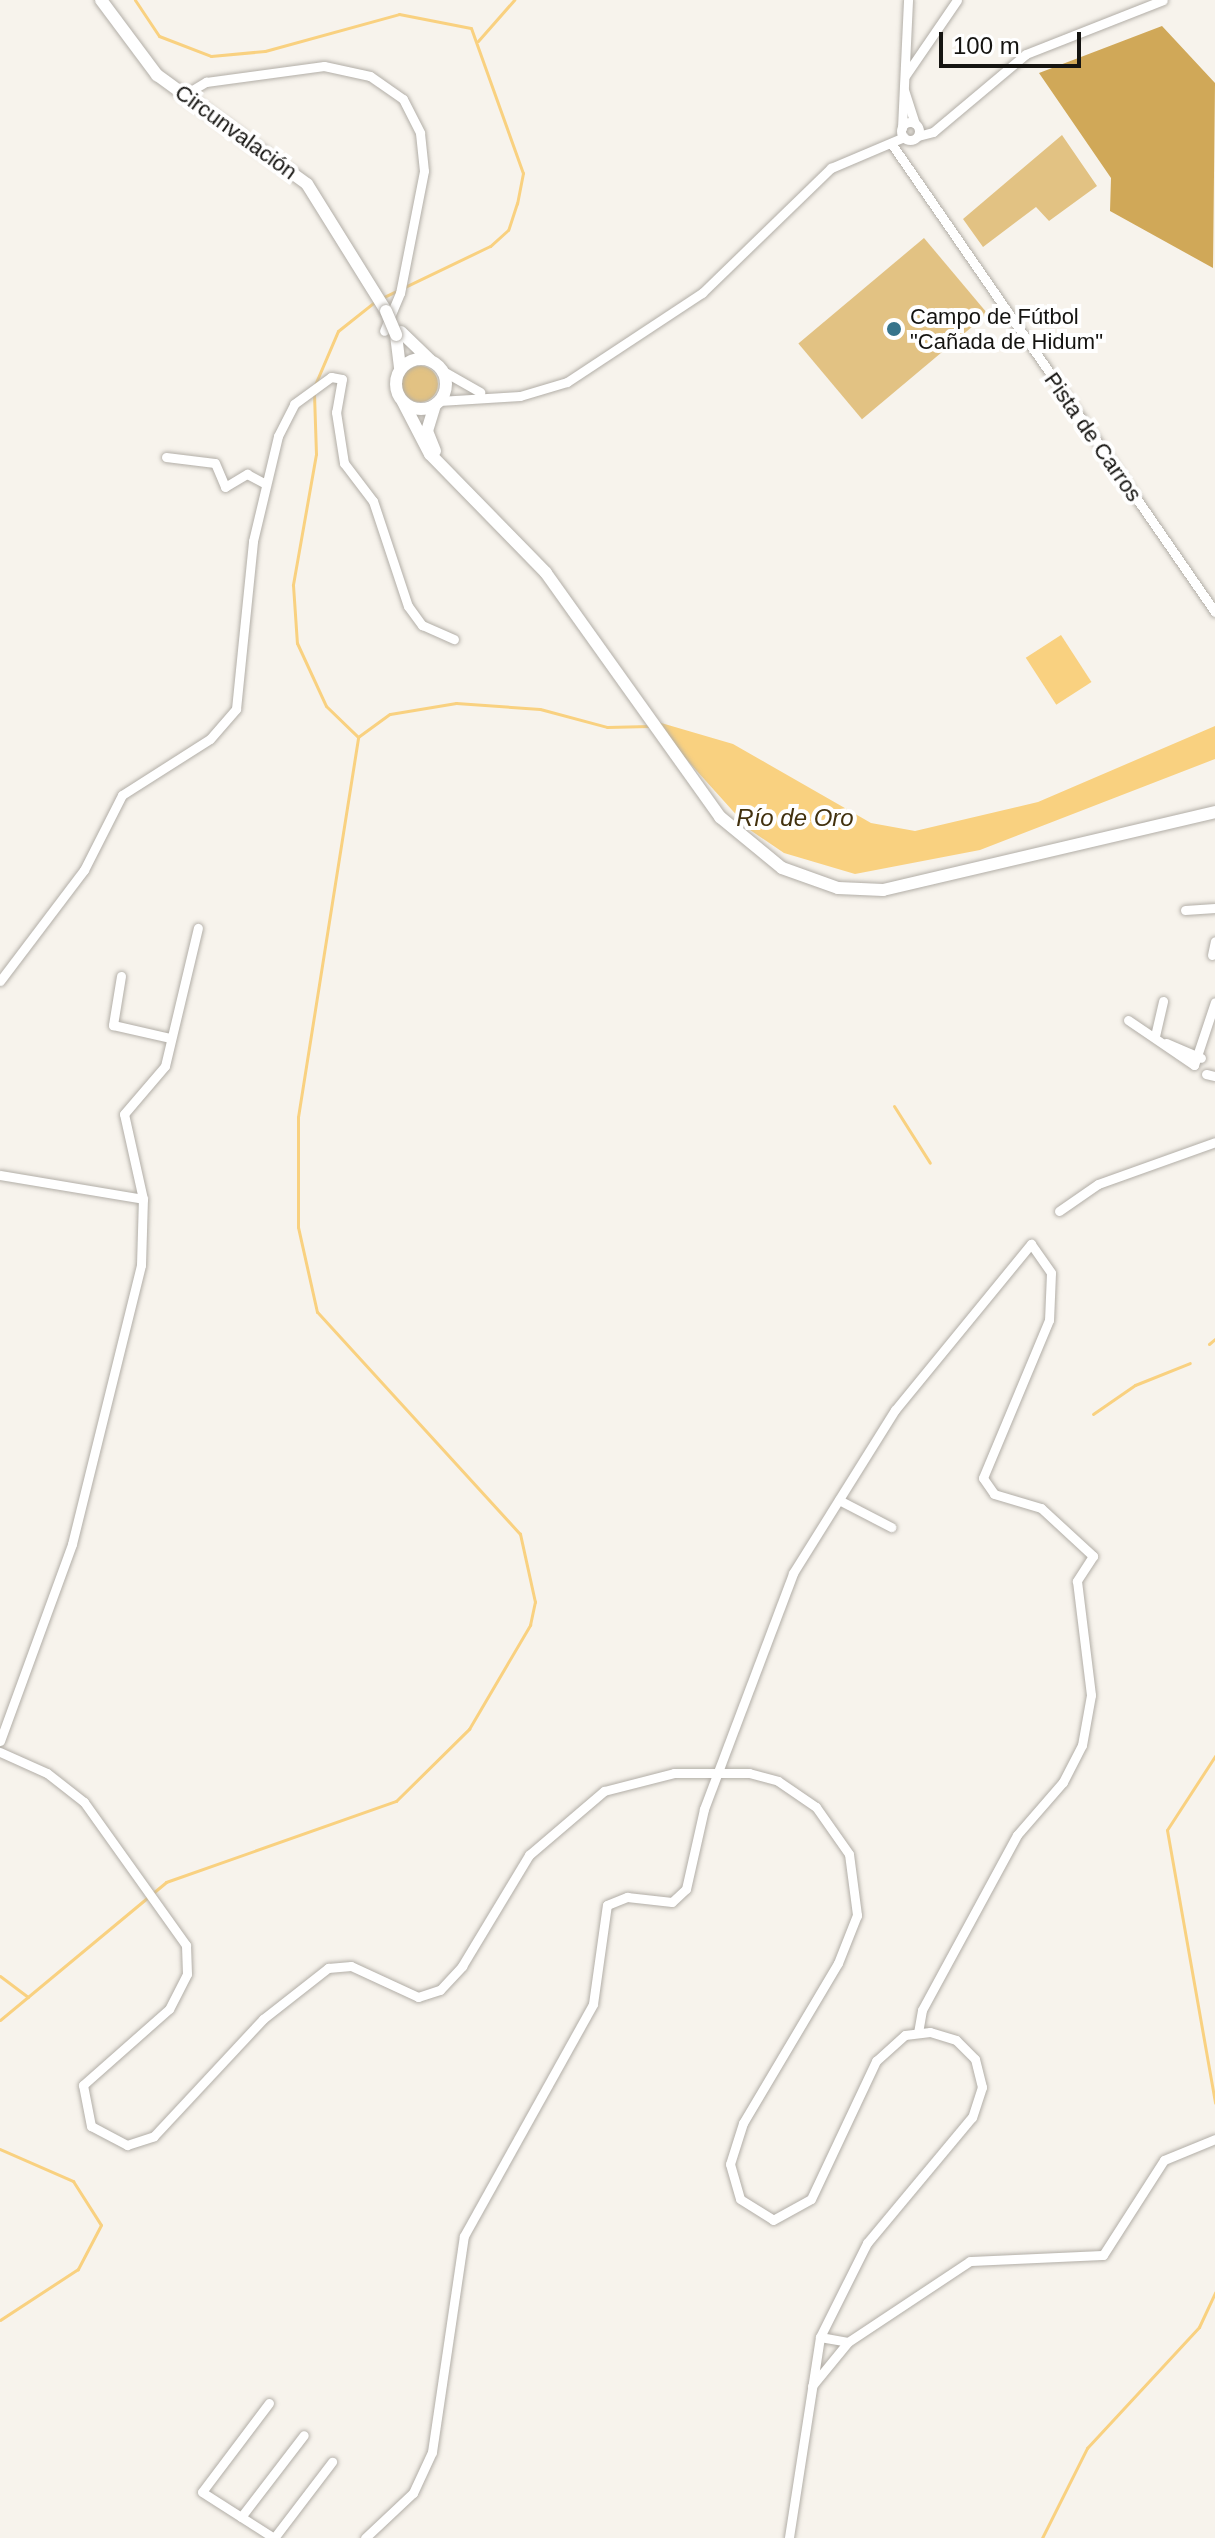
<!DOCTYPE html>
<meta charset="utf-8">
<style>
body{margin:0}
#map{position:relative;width:1215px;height:2538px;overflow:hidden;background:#f7f3ec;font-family:Arial,sans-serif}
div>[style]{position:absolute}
.green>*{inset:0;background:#e2c283;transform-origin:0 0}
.round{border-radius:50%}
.forest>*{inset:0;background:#d0a858}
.water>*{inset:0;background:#f9d180;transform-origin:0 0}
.stream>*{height:3px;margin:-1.5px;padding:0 1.5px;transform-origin:1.5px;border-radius:1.5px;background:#f9d180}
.roads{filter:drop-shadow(0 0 2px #b2aea7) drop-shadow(0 0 2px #b2aea7)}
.minor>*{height:9px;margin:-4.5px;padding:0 4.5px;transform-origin:4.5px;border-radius:4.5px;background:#fff}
.minor>.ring{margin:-4.5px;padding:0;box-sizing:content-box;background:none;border:9px solid #fff;border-radius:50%}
.major>*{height:12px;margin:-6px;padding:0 6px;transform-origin:6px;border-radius:6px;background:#fff}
.major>.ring{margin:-6px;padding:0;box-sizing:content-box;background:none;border:12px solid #fff;border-radius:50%}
.bridges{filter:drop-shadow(0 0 2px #b2aea7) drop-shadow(0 0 2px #b2aea7)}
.major-bridge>*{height:12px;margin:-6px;padding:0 6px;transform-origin:6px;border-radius:6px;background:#fff}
.dots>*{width:22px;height:22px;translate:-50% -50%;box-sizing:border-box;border:4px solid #fff;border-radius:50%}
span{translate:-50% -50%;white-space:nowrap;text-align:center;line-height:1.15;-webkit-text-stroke:8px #fff;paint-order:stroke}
.street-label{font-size:22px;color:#151411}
.poi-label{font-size:22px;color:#151411}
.left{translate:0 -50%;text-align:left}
.water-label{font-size:24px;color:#42310e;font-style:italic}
.scale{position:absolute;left:939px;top:32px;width:142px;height:36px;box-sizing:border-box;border:4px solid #151411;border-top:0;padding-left:10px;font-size:24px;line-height:28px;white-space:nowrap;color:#151411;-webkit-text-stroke:6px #fff;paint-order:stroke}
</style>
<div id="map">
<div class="green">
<i style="clip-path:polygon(1062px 135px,1097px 186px,1049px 221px,1036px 207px,983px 247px,963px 219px)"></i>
<i style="left:924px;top:238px;width:99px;height:164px;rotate:50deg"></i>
<i class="round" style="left:402px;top:366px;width:36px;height:36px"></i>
</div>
<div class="forest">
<i style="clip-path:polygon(1162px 26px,1215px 83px,1213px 268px,1110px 211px,1111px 178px,1039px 73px)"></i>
</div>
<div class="water">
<i style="left:1061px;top:635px;width:56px;height:42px;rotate:57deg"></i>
<i style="clip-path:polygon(651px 720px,733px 744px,871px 823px,915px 831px,1038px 802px,1215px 726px,1215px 759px,980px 850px,855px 874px,784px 853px,750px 830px)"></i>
</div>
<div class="stream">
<i style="left:135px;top:0;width:43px;rotate:56.3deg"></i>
<i style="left:159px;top:36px;width:56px;rotate:21deg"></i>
<i style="left:211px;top:56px;width:54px;rotate:-5.3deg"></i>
<i style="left:265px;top:51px;width:139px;rotate:-15.4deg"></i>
<i style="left:399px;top:14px;width:73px;rotate:11deg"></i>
<i style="left:471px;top:28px;width:154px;rotate:70.3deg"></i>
<i style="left:523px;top:173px;width:31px;rotate:101deg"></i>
<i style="left:517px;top:203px;width:28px;rotate:108deg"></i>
<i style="left:508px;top:230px;width:24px;rotate:138deg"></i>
<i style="left:490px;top:246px;width:118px;rotate:154.3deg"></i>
<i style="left:478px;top:41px;width:55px;rotate:-48.7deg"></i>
<i style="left:314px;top:387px;width:61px;rotate:-66.8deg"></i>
<i style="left:338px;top:331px;width:50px;rotate:-38.5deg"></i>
<i style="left:314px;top:394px;width:60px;rotate:88.1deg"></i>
<i style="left:316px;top:454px;width:133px;rotate:100deg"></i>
<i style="left:293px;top:585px;width:58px;rotate:86.1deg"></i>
<i style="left:297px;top:643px;width:69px;rotate:65.3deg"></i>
<i style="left:326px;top:706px;width:43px;rotate:44.1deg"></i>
<i style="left:894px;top:1106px;width:67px;rotate:57.7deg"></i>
<i style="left:1209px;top:1344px;width:8px;rotate:-40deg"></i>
<i style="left:1093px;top:1414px;width:51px;rotate:-34.6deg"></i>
<i style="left:1135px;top:1385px;width:59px;rotate:-21.8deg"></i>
<i style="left:1215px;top:1756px;width:88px;rotate:123deg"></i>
<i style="left:1167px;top:1830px;width:277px;rotate:80deg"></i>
<i style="left:0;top:1976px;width:35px;rotate:37deg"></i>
<i style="left:0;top:2020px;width:216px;rotate:-39.7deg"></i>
<i style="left:166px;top:1882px;width:244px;rotate:-19.4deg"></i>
<i style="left:396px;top:1801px;width:103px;rotate:-44.6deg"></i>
<i style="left:469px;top:1729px;width:121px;rotate:-59.6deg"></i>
<i style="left:530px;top:1625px;width:24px;rotate:-78deg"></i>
<i style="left:535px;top:1602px;width:70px;rotate:-102.4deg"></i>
<i style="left:520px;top:1534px;width:301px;rotate:-132.4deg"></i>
<i style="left:317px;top:1312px;width:87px;rotate:-102.6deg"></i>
<i style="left:298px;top:1227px;width:110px;rotate:-90deg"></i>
<i style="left:298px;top:1117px;width:385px;rotate:-81deg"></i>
<i style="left:358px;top:737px;width:39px;rotate:-36deg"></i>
<i style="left:390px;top:714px;width:67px;rotate:-9.5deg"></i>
<i style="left:456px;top:703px;width:84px;rotate:4.1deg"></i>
<i style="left:540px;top:709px;width:69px;rotate:15deg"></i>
<i style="left:607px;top:727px;width:42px;rotate:-1.4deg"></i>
<i style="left:0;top:2149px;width:80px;rotate:23.7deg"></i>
<i style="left:73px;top:2181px;width:52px;rotate:57.5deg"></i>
<i style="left:101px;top:2225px;width:50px;rotate:117.6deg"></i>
<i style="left:78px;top:2269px;width:93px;rotate:146.8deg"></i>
<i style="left:1042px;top:2538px;width:101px;rotate:-63.4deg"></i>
<i style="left:1087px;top:2448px;width:165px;rotate:-47.2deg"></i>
<i style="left:1199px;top:2327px;width:38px;rotate:-65deg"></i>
</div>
<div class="roads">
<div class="minor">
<i style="left:905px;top:76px;width:92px;rotate:-55.6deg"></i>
<i style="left:904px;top:90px;width:35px;rotate:72deg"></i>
<i style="left:184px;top:95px;width:26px;rotate:-31deg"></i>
<i style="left:206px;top:82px;width:119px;rotate:-7.7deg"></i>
<i style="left:324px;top:66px;width:47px;rotate:12.3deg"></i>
<i style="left:370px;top:76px;width:40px;rotate:34.9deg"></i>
<i style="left:403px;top:99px;width:38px;rotate:63deg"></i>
<i style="left:420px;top:133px;width:38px;rotate:84deg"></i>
<i style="left:424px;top:171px;width:124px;rotate:101.1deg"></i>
<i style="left:400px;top:293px;width:41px;rotate:112.8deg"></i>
<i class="ring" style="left:901px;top:122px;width:9px;height:9px"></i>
<i style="left:902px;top:128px;width:128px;rotate:-87.3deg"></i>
<i style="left:918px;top:136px;width:16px;rotate:-15deg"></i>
<i style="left:933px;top:132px;width:121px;rotate:-40deg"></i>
<i style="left:1026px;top:54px;width:147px;rotate:-21.5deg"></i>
<i style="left:891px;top:143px;width:570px;rotate:55.36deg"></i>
<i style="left:443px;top:371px;width:43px;rotate:29.6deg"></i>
<i style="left:439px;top:401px;width:81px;rotate:-3.5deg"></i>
<i style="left:520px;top:396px;width:49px;rotate:-16.6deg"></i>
<i style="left:567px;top:382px;width:162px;rotate:-33.4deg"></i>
<i style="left:702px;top:293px;width:180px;rotate:-44.1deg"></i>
<i style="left:831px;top:168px;width:79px;rotate:-23deg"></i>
<i style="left:166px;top:457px;width:49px;rotate:7deg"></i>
<i style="left:215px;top:463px;width:26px;rotate:67deg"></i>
<i style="left:225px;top:487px;width:26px;rotate:-31deg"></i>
<i style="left:247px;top:474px;width:21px;rotate:28deg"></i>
<i style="left:1185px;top:910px;width:30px;rotate:-4deg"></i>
<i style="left:1212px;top:955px;width:14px;rotate:-78deg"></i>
<i style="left:121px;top:976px;width:50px;rotate:99.3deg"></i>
<i style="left:113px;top:1025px;width:58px;rotate:12.8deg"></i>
<i style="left:0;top:981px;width:139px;rotate:-52.9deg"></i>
<i style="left:84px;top:870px;width:84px;rotate:-63.1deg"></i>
<i style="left:122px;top:795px;width:104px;rotate:-32.5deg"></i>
<i style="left:210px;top:739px;width:40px;rotate:-49deg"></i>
<i style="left:236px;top:709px;width:169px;rotate:-84.2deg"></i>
<i style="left:253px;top:541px;width:108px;rotate:-76.6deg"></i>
<i style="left:278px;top:436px;width:36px;rotate:-63deg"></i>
<i style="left:294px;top:404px;width:46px;rotate:-36.1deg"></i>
<i style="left:331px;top:377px;width:11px;rotate:10deg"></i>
<i style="left:342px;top:379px;width:34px;rotate:100deg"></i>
<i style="left:336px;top:412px;width:52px;rotate:81.1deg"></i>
<i style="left:344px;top:463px;width:48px;rotate:52.7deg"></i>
<i style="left:373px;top:501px;width:111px;rotate:71.6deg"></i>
<i style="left:408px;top:606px;width:24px;rotate:54deg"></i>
<i style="left:422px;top:625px;width:35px;rotate:24deg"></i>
<i style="left:1128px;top:1020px;width:80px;rotate:34.3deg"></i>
<i style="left:1194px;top:1065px;width:66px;rotate:-71.6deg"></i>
<i style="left:1155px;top:1036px;width:36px;rotate:-77deg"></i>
<i style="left:1166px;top:1043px;width:38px;rotate:23deg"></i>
<i style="left:1206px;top:1074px;width:9px;rotate:13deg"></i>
<i style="left:0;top:1175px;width:145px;rotate:9.5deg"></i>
<i style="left:1059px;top:1211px;width:47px;rotate:-34.7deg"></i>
<i style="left:1098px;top:1184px;width:124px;rotate:-19.7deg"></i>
<i style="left:839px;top:1500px;width:59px;rotate:27.4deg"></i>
<i style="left:0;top:1741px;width:210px;rotate:-69.9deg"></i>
<i style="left:72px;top:1544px;width:287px;rotate:-76.1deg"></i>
<i style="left:141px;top:1265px;width:66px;rotate:-88.3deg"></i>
<i style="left:143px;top:1199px;width:87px;rotate:-102.6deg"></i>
<i style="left:124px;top:1114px;width:63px;rotate:-49.5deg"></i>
<i style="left:165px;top:1066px;width:142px;rotate:-76.6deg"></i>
<i style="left:0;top:1752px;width:51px;rotate:24.1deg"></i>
<i style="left:47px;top:1773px;width:47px;rotate:38.1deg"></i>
<i style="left:84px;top:1802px;width:176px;rotate:54.5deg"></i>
<i style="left:186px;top:1945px;width:29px;rotate:88deg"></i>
<i style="left:187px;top:1974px;width:39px;rotate:117deg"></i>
<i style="left:169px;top:2009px;width:115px;rotate:138.5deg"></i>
<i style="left:83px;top:2085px;width:42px;rotate:79deg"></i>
<i style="left:91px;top:2126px;width:41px;rotate:27.8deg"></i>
<i style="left:127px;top:2145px;width:28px;rotate:-18deg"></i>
<i style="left:154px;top:2136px;width:160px;rotate:-47deg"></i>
<i style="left:263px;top:2019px;width:83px;rotate:-38.1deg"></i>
<i style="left:328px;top:1968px;width:23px;rotate:-5deg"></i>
<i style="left:351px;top:1966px;width:74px;rotate:24.8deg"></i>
<i style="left:418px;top:1997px;width:23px;rotate:-18deg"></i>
<i style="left:440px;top:1990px;width:33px;rotate:-47deg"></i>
<i style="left:462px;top:1966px;width:130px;rotate:-58.9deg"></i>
<i style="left:529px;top:1855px;width:99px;rotate:-40.5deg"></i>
<i style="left:604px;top:1791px;width:72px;rotate:-14.4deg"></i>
<i style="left:674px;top:1773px;width:75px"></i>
<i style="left:749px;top:1773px;width:30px;rotate:15deg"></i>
<i style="left:778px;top:1781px;width:46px;rotate:34.4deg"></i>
<i style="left:816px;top:1807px;width:57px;rotate:54.9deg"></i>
<i style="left:849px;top:1854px;width:62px;rotate:82.5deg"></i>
<i style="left:857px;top:1915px;width:52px;rotate:111.6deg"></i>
<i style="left:838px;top:1963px;width:186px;rotate:120.7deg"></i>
<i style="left:743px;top:2123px;width:43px;rotate:107.6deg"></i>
<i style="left:730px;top:2164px;width:36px;rotate:74deg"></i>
<i style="left:740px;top:2199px;width:39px;rotate:32deg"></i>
<i style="left:773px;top:2220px;width:43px;rotate:-28.9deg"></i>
<i style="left:811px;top:2199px;width:153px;rotate:-64.8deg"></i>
<i style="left:876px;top:2061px;width:39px;rotate:-42deg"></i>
<i style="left:905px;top:2035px;width:25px;rotate:-7deg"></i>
<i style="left:930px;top:2032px;width:27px;rotate:17deg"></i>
<i style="left:956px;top:2040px;width:27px;rotate:45deg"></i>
<i style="left:975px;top:2059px;width:29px;rotate:76deg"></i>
<i style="left:982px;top:2087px;width:32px;rotate:108deg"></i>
<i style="left:972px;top:2117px;width:164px;rotate:129.8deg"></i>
<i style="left:867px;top:2243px;width:105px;rotate:116.6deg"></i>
<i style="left:820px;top:2337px;width:203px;rotate:98.8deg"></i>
<i style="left:820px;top:2337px;width:28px;rotate:10deg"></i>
<i style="left:848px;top:2342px;width:146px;rotate:-33.6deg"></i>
<i style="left:970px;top:2261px;width:133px;rotate:-2.6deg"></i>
<i style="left:1103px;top:2255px;width:113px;rotate:-57.3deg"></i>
<i style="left:1164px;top:2160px;width:55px;rotate:-22.4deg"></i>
<i style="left:812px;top:2386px;width:57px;rotate:-50.7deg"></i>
<i style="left:269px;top:2403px;width:111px;rotate:127deg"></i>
<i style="left:202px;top:2492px;width:85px;rotate:32.6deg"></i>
<i style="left:241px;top:2517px;width:103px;rotate:-52.5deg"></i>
<i style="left:274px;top:2538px;width:96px;rotate:-52.7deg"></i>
<i style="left:365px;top:2538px;width:66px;rotate:-43.2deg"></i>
<i style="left:413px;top:2493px;width:45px;rotate:-65.1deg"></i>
<i style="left:432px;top:2452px;width:218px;rotate:-81.6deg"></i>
<i style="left:464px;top:2236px;width:265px;rotate:-60.9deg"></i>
<i style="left:593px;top:2004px;width:100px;rotate:-82deg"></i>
<i style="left:607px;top:1905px;width:22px;rotate:-22deg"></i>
<i style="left:627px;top:1897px;width:45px;rotate:6.3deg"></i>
<i style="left:672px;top:1902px;width:19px;rotate:-43deg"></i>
<i style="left:686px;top:1889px;width:82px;rotate:-77.3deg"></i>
<i style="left:704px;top:1809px;width:252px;rotate:-69.3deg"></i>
<i style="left:793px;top:1573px;width:192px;rotate:-58deg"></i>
<i style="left:895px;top:1410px;width:215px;rotate:-50.7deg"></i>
<i style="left:1031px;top:1244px;width:35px;rotate:55deg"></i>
<i style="left:1051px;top:1273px;width:47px;rotate:92.4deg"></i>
<i style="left:1049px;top:1320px;width:171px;rotate:112.7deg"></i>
<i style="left:983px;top:1478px;width:19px;rotate:55deg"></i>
<i style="left:994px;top:1494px;width:49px;rotate:16.6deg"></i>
<i style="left:1041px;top:1508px;width:71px;rotate:42.7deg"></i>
<i style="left:1093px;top:1556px;width:30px;rotate:123deg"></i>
<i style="left:1077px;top:1581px;width:115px;rotate:83deg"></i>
<i style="left:1091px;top:1695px;width:51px;rotate:100.2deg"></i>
<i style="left:1082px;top:1745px;width:42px;rotate:117.2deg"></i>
<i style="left:1063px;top:1782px;width:70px;rotate:131deg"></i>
<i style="left:1017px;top:1835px;width:199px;rotate:118.5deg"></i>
<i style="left:922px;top:2010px;width:22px;rotate:100deg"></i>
</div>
<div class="major">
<i style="left:101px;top:0;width:94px;rotate:53.3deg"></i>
<i style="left:157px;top:75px;width:185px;rotate:36deg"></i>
<i style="left:307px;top:184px;width:150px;rotate:58.1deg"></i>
<i style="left:401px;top:332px;width:40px;rotate:44deg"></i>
<i style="left:396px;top:335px;width:34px;rotate:83deg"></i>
<i class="ring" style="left:396px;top:359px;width:38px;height:38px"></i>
<i style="left:403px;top:402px;width:59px;rotate:62.6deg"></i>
<i style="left:430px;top:454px;width:166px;rotate:45.7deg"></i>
<i style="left:546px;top:573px;width:300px;rotate:54.5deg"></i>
<i style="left:720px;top:817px;width:80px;rotate:39.4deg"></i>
<i style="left:782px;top:868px;width:59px;rotate:19.7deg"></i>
<i style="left:838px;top:888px;width:45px;rotate:2.5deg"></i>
<i style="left:883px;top:890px;width:341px;rotate:-13.2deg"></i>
<i style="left:435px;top:451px;width:22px;rotate:-112deg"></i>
<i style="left:427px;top:431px;width:27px;rotate:-73deg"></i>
</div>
</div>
<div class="bridges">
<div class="major-bridge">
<i style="left:386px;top:311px;width:26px;rotate:67deg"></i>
</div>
</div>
<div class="dots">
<i style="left:894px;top:329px;background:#37748b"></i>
</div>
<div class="street-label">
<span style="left:236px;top:132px;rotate:36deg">Circunvalación</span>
<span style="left:1093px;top:437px;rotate:55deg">Pista de Carros</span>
</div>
<div class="poi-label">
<span class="left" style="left:910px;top:329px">Campo de Fútbol<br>"Cañada de Hidum"</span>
</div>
<div class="water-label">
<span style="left:795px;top:818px">Río de Oro</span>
</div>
<div class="scale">100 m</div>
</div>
